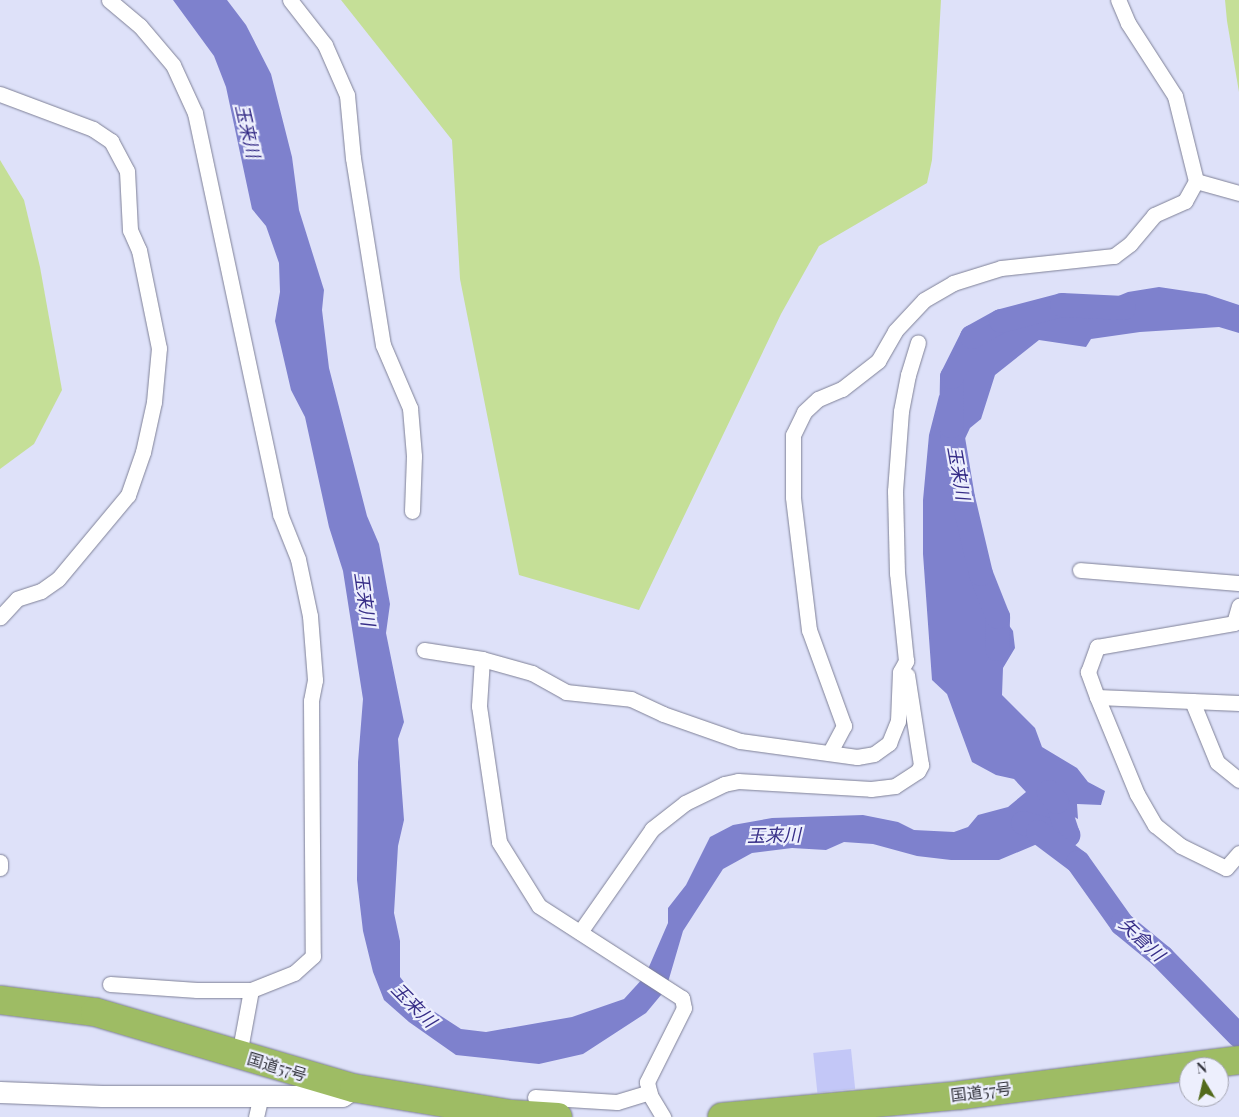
<!DOCTYPE html>
<meta charset="utf-8">
<style>
body{margin:0}
#map{position:relative;width:1239px;height:1117px;overflow:hidden;background:#dee1f9;font-family:"Playfair Display","Noto Sans JP",serif}
div>[style]{position:absolute}
.green>*{inset:0;background:#c5df97}
.water>*{inset:0;background:#7e81cd}
.river>*{height:24px;margin:-12px;padding:0 12px;transform-origin:12px;border-radius:12px;background:#7e81cd}
.building>*{inset:0;background:#c3c7f7;transform-origin:0 0}
.roads{filter:drop-shadow(0 0 1px #7f8197) drop-shadow(0 0 1px #7f8197)}
.street>*{height:15px;margin:-7.5px;padding:0 7.5px;transform-origin:7.5px;border-radius:7.5px;background:#fff}
.secondary>*{height:21px;margin:-10.5px;padding:0 10.5px;transform-origin:10.5px;border-radius:10.5px;background:#fff}
.highway>*{height:28px;margin:-14px;padding:0 14px;transform-origin:14px;border-radius:14px;background:#9ebc64}
span{translate:-50% -50%;white-space:nowrap;text-align:center;line-height:1.15;-webkit-text-stroke:4.5px #edeffd;paint-order:stroke}
.street-label{font-size:16px;color:#33343d}
.water-label{font-size:18px;color:#362d87;font-style:italic}
.north{position:absolute;left:1179px;top:1057px;width:50px;height:50px;box-sizing:border-box;background:#edeffd;border:1px solid #a3a4b0;border-radius:50%;rotate:351deg;font-size:14px;font-weight:700;line-height:20px;text-align:center;color:#33343d}
.north::after{content:'';display:block;margin:auto;width:18px;height:22px;background:#536a1b;clip-path:polygon(50% 0,100% 100%,50% 72%,0 100%)}
</style>
<div id="map">
<div class="green">
<i style="clip-path:polygon(341px 0,941px 0,932px 160px,927px 183px,819px 246px,781px 314px,639px 610px,519px 575px,460px 279px,452px 140px)"></i>
<i style="clip-path:polygon(1225px 0,1239px 0,1239px 92px,1227px 21px)"></i>
<i style="clip-path:polygon(0 160px,24px 200px,40px 267px,62px 390px,34px 444px,0 469px)"></i>
</div>
<div class="water">
<i style="clip-path:polygon(173px 0,227px 0,246px 25px,271px 74px,292px 157px,299px 210px,324px 290px,322px 310px,329px 368px,367px 516px,379px 544px,390px 604px,386px 633px,404px 722px,398px 739px,404px 820px,398px 846px,394px 913px,400px 941px,400px 977px,421px 1003px,461px 1029px,486px 1032px,572px 1017px,624px 999px,645px 976px,668px 923px,668px 908px,686px 885px,710px 837px,733px 825px,772px 818px,863px 815px,898px 822px,914px 830px,954px 832px,968px 827px,978px 815px,1008px 807px,1026px 792px,1014px 779px,996px 775px,972px 762px,947px 694px,932px 680px,923px 554px,923px 500px,929px 435px,939px 396px,957px 374px,966px 370px,979px 346px,1001px 324px,1015px 327px,1044px 312px,1075px 314px,1128px 292px,1159px 287px,1206px 294px,1239px 305px,1239px 333px,1219px 327px,1140px 332px,1091px 339px,1086px 347px,1039px 340px,995px 375px,981px 419px,970px 428px,962px 445px,956px 474px,955px 496px,971px 511px,977px 536px,975px 569px,987px 593px,986px 617px,1003px 617px,1013px 631px,1015px 648px,1003px 668px,1002px 695px,1035px 728px,1042px 747px,1077px 768px,1088px 782px,1105px 791px,1101px 805px,1077px 804px,1078px 819px,1067px 813px,1042px 842px,999px 860px,951px 860px,917px 856px,873px 844px,844px 842px,826px 850px,792px 848px,752px 853px,723px 869px,683px 931px,666px 989px,646px 1013px,583px 1054px,539px 1064px,456px 1055px,409px 1022px,384px 1000px,373px 972px,363px 931px,357px 880px,358px 762px,363px 699px,343px 571px,329px 527px,305px 417px,291px 390px,275px 321px,280px 292px,279px 263px,266px 226px,252px 209px,226px 87px,214px 56px)"></i>
</div>
<div class="river">
<i style="left:997px;top:649px;width:32px;rotate:-88deg"></i>
<i style="left:998px;top:617px;width:46px;rotate:-111.6deg"></i>
<i style="left:981px;top:574px;width:78px;rotate:-103.3deg"></i>
<i style="left:963px;top:498px;width:73px;rotate:-99.5deg"></i>
<i style="left:951px;top:426px;width:49px;rotate:-88.8deg"></i>
<i style="left:952px;top:377px;width:45px;rotate:-63.4deg"></i>
<i style="left:972px;top:337px;width:33px;rotate:-29deg"></i>
<i style="left:1001px;top:321px;width:63px;rotate:-14.7deg"></i>
<i style="left:1062px;top:305px;width:62px;rotate:2.8deg"></i>
<i style="left:1023px;top:823px;width:47px;rotate:14.9deg"></i>
<i style="left:1068px;top:835px;width:35px;rotate:-108deg"></i>
<i style="left:1057px;top:802px;width:13px;rotate:-129deg"></i>
<i style="left:1038px;top:832px;width:50px;rotate:36.9deg"></i>
<i style="left:1078px;top:862px;width:76px;rotate:54.6deg"></i>
<i style="left:1122px;top:924px;width:52px;rotate:39.5deg"></i>
<i style="left:1162px;top:957px;width:110px;rotate:45.7deg"></i>
</div>
<div class="building">
<i style="left:851px;top:1049px;width:40px;height:38px;rotate:84deg"></i>
</div>
<div class="roads">
<div class="street">
<i style="left:109px;top:0;width:40px;rotate:40deg"></i>
<i style="left:140px;top:26px;width:51px;rotate:49.8deg"></i>
<i style="left:173px;top:65px;width:53px;rotate:65.4deg"></i>
<i style="left:195px;top:113px;width:410px;rotate:78deg"></i>
<i style="left:280px;top:514px;width:48px;rotate:68.2deg"></i>
<i style="left:298px;top:559px;width:58px;rotate:78.1deg"></i>
<i style="left:310px;top:616px;width:64px;rotate:85.5deg"></i>
<i style="left:315px;top:680px;width:21px;rotate:101deg"></i>
<i style="left:311px;top:701px;width:255px;rotate:89.6deg"></i>
<i style="left:313px;top:956px;width:25px;rotate:138deg"></i>
<i style="left:294px;top:973px;width:46px;rotate:158.4deg"></i>
<i style="left:290px;top:0;width:57px;rotate:52.1deg"></i>
<i style="left:325px;top:45px;width:55px;rotate:66.3deg"></i>
<i style="left:347px;top:95px;width:63px;rotate:84.6deg"></i>
<i style="left:353px;top:158px;width:189px;rotate:80.9deg"></i>
<i style="left:383px;top:345px;width:69px;rotate:66.8deg"></i>
<i style="left:410px;top:408px;width:48px;rotate:85.2deg"></i>
<i style="left:414px;top:456px;width:55px;rotate:92.1deg"></i>
<i style="left:0;top:94px;width:99px;rotate:20.6deg"></i>
<i style="left:93px;top:129px;width:22px;rotate:34deg"></i>
<i style="left:111px;top:141px;width:34px;rotate:62deg"></i>
<i style="left:127px;top:171px;width:59px;rotate:87.1deg"></i>
<i style="left:130px;top:230px;width:22px;rotate:66deg"></i>
<i style="left:139px;top:250px;width:100px;rotate:78.5deg"></i>
<i style="left:159px;top:348px;width:54px;rotate:95.3deg"></i>
<i style="left:154px;top:402px;width:51px;rotate:102.4deg"></i>
<i style="left:143px;top:452px;width:46px;rotate:109.2deg"></i>
<i style="left:128px;top:495px;width:109px;rotate:129.8deg"></i>
<i style="left:58px;top:579px;width:21px;rotate:145deg"></i>
<i style="left:41px;top:591px;width:25px;rotate:162deg"></i>
<i style="left:17px;top:599px;width:25px;rotate:133deg"></i>
<i style="left:1196px;top:181px;width:45px;rotate:15.6deg"></i>
<i style="left:1080px;top:570px;width:160px;rotate:4.7deg"></i>
<i style="left:424px;top:650px;width:59px;rotate:8.8deg"></i>
<i style="left:482px;top:659px;width:52px;rotate:15.6deg"></i>
<i style="left:532px;top:673px;width:39px;rotate:29deg"></i>
<i style="left:566px;top:692px;width:65px;rotate:6.1deg"></i>
<i style="left:631px;top:699px;width:35px;rotate:25deg"></i>
<i style="left:663px;top:714px;width:82px;rotate:19.3deg"></i>
<i style="left:740px;top:741px;width:118px;rotate:7.8deg"></i>
<i style="left:857px;top:757px;width:17px;rotate:-10deg"></i>
<i style="left:874px;top:754px;width:19px;rotate:-36deg"></i>
<i style="left:889px;top:743px;width:24px;rotate:-68deg"></i>
<i style="left:898px;top:721px;width:49px;rotate:-87.7deg"></i>
<i style="left:900px;top:672px;width:13px;rotate:-61deg"></i>
<i style="left:906px;top:661px;width:88px;rotate:-95.8deg"></i>
<i style="left:897px;top:573px;width:82px;rotate:-91.4deg"></i>
<i style="left:895px;top:491px;width:80px;rotate:-85.7deg"></i>
<i style="left:901px;top:411px;width:37px;rotate:-79deg"></i>
<i style="left:908px;top:375px;width:34px;rotate:-73deg"></i>
<i style="left:482px;top:659px;width:47px;rotate:93.7deg"></i>
<i style="left:479px;top:706px;width:137px;rotate:81.6deg"></i>
<i style="left:499px;top:842px;width:75px;rotate:58deg"></i>
<i style="left:539px;top:906px;width:170px;rotate:32.8deg"></i>
<i style="left:682px;top:998px;width:10px;rotate:79deg"></i>
<i style="left:684px;top:1008px;width:83px;rotate:116.6deg"></i>
<i style="left:647px;top:1082px;width:13px;rotate:77deg"></i>
<i style="left:650px;top:1095px;width:26px;rotate:59deg"></i>
<i style="left:1097px;top:697px;width:27px;rotate:-110deg"></i>
<i style="left:1088px;top:672px;width:27px;rotate:-70deg"></i>
<i style="left:1097px;top:647px;width:139px;rotate:-9.9deg"></i>
<i style="left:1234px;top:623px;width:18px;rotate:-74deg"></i>
<i style="left:1192px;top:701px;width:47px;rotate:2.4deg"></i>
<i style="left:830px;top:752px;width:30px;rotate:-62deg"></i>
<i style="left:844px;top:726px;width:102px;rotate:-110deg"></i>
<i style="left:809px;top:630px;width:134px;rotate:-96.9deg"></i>
<i style="left:793px;top:497px;width:62px;rotate:-90deg"></i>
<i style="left:793px;top:435px;width:25px;rotate:-64deg"></i>
<i style="left:804px;top:412px;width:19px;rotate:-43deg"></i>
<i style="left:818px;top:399px;width:26px;rotate:-23deg"></i>
<i style="left:842px;top:389px;width:46px;rotate:-37.9deg"></i>
<i style="left:878px;top:361px;width:34px;rotate:-60deg"></i>
<i style="left:895px;top:331px;width:42px;rotate:-46.9deg"></i>
<i style="left:924px;top:300px;width:34px;rotate:-30deg"></i>
<i style="left:953px;top:283px;width:50px;rotate:-17.4deg"></i>
<i style="left:1001px;top:268px;width:114px;rotate:-6.1deg"></i>
<i style="left:1114px;top:256px;width:20px;rotate:-37deg"></i>
<i style="left:1130px;top:244px;width:38px;rotate:-50deg"></i>
<i style="left:1154px;top:215px;width:34px;rotate:-24deg"></i>
<i style="left:1185px;top:201px;width:23px;rotate:-61deg"></i>
<i style="left:1196px;top:181px;width:88px;rotate:-103.9deg"></i>
<i style="left:1175px;top:96px;width:87px;rotate:-122.8deg"></i>
<i style="left:1128px;top:23px;width:25px;rotate:-113deg"></i>
<i style="left:1239px;top:780px;width:28px;rotate:-141deg"></i>
<i style="left:1217px;top:762px;width:66px;rotate:-112.3deg"></i>
<i style="left:1192px;top:701px;width:95px;rotate:-177.6deg"></i>
<i style="left:1097px;top:697px;width:105px;rotate:67.6deg"></i>
<i style="left:1137px;top:794px;width:36px;rotate:60deg"></i>
<i style="left:1155px;top:825px;width:33px;rotate:39deg"></i>
<i style="left:1181px;top:846px;width:50px;rotate:26.1deg"></i>
<i style="left:1226px;top:868px;width:20px;rotate:-49deg"></i>
<i style="left:0;top:862px;width:6px;rotate:90deg"></i>
<i style="left:580px;top:932px;width:126px;rotate:-55deg"></i>
<i style="left:652px;top:829px;width:42px;rotate:-38.2deg"></i>
<i style="left:685px;top:803px;width:43px;rotate:-26deg"></i>
<i style="left:724px;top:784px;width:14px;rotate:-12deg"></i>
<i style="left:738px;top:781px;width:133px;rotate:3.4deg"></i>
<i style="left:871px;top:789px;width:24px;rotate:-7deg"></i>
<i style="left:895px;top:786px;width:27px;rotate:-33deg"></i>
<i style="left:918px;top:771px;width:7px;rotate:-63deg"></i>
<i style="left:921px;top:765px;width:91px;rotate:-98.8deg"></i>
<i style="left:110px;top:984px;width:87px;rotate:3.9deg"></i>
<i style="left:197px;top:990px;width:54px"></i>
<i style="left:251px;top:990px;width:66px;rotate:100.5deg"></i>
<i style="left:535px;top:1097px;width:82px;rotate:3.5deg"></i>
<i style="left:617px;top:1102px;width:34px;rotate:-17deg"></i>
<i style="left:256px;top:1117px;width:22px;rotate:-77deg"></i>
</div>
<div class="secondary">
<i style="left:0;top:1092px;width:102px;rotate:2.2deg"></i>
<i style="left:102px;top:1096px;width:240px"></i>
<i style="left:342px;top:1096px;width:14px;rotate:-34deg"></i>
</div>
<div class="highway">
<i style="left:0;top:1000px;width:96px;rotate:7.2deg"></i>
<i style="left:95px;top:1012px;width:270px;rotate:16.4deg"></i>
<i style="left:354px;top:1088px;width:159px;rotate:9.4deg"></i>
<i style="left:511px;top:1114px;width:47px;rotate:3.7deg"></i>
<i style="left:722px;top:1117px;width:241px;rotate:-5.2deg"></i>
<i style="left:962px;top:1095px;width:279px;rotate:-7.2deg"></i>
</div>
</div>
<div class="street-label">
<span style="left:277px;top:1067px;rotate:17deg">国道57号</span>
<span style="left:981px;top:1092px;rotate:-7deg">国道57号</span>
</div>
<div class="water-label">
<span style="left:248px;top:131px;rotate:77deg">玉来川</span>
<span style="left:959px;top:473px;rotate:80deg">玉来川</span>
<span style="left:365px;top:599px;rotate:82deg">玉来川</span>
<span style="left:774px;top:835px;rotate:-1deg">玉来川</span>
<span style="left:1142px;top:939px;rotate:43deg">矢倉川</span>
<span style="left:414px;top:1005px;rotate:45deg">玉来川</span>
</div>
<div class="north">N</div>
</div>
